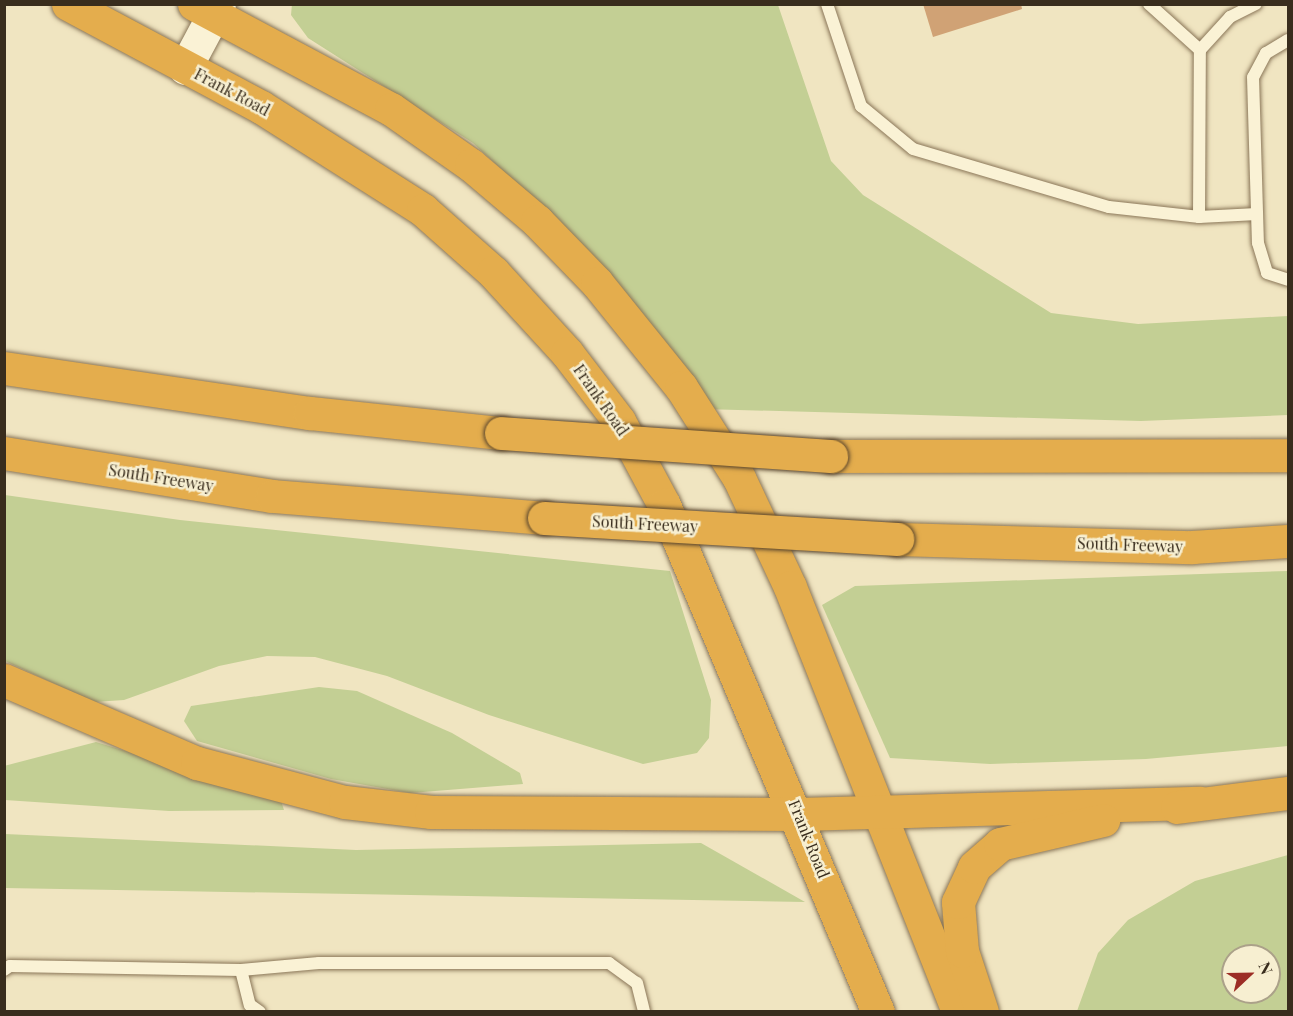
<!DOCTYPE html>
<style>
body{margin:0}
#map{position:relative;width:1293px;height:1016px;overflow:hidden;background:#f0e5c1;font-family:"Playfair Display",serif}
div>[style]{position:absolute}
.green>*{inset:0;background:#c3cf94}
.building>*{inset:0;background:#d0a275}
.roads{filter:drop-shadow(0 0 2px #8a7658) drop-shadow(0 0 2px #8a7658)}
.lane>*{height:12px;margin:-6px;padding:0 6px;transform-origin:6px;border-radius:6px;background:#faf2d5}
.secondary>*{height:33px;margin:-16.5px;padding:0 16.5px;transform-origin:16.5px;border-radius:16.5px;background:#faf2d5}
.highway>*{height:33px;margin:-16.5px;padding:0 16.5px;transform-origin:16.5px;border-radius:16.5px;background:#e4ad4d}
.bridges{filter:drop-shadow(0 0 2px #58442c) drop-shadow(0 0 2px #58442c)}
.highway-bridge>*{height:33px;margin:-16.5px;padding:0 16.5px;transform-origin:16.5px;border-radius:16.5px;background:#e4ad4d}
span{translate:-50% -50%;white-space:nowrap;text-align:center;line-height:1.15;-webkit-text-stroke:5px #f7efd1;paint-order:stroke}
.street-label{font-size:16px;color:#392d1d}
.frame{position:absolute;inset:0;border:6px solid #392d1d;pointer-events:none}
.north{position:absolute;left:1221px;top:944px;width:60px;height:60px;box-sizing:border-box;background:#f7efd1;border:2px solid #aba189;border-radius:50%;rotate:68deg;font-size:16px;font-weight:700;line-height:24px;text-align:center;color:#392d1d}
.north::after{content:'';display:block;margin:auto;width:21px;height:27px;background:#9c2d25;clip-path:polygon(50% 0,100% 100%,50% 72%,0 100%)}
</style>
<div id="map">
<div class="green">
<i style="clip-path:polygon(292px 4px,778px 5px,831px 161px,863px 195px,1051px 313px,1138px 324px,1288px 316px,1288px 415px,1141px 421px,703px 409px,558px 222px,473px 143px,308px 38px,291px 15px)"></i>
<i style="clip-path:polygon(5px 495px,180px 520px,670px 571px,711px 700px,709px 738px,697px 753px,643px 764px,489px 715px,387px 676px,315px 657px,267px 656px,219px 666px,124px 700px,94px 702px,5px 661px)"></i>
<i style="clip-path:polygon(1288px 571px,1288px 746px,1146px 759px,990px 764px,890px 758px,822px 605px,855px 586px)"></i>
<i style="clip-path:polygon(319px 687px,357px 691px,452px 733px,520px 773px,523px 784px,410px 793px,331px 779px,197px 741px,184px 721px,191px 706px)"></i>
<i style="clip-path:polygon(96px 742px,280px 798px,284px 810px,169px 811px,5px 800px,4px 766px)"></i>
<i style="clip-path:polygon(5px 834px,356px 850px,701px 843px,805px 902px,5px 888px)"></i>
<i style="clip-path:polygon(evenodd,1288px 855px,1288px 1011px,1077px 1011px,1098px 953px,1128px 920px,1195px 881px,1288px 855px,1233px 956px,1269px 956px,1269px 992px,1233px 992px,1233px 956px)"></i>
</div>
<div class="building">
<i style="clip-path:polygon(923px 4px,1021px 4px,1022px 9px,933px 37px)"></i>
</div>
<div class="roads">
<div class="lane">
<i style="left:827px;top:4px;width:108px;rotate:71.6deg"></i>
<i style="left:861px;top:106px;width:67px;rotate:39.6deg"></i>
<i style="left:913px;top:149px;width:204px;rotate:16.5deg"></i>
<i style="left:1109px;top:207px;width:91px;rotate:6.3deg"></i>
<i style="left:1199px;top:217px;width:167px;rotate:-89.7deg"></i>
<i style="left:1200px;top:50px;width:45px;rotate:-47.7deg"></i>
<i style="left:1230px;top:17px;width:29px;rotate:-27deg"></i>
<i style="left:1149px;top:4px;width:69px;rotate:42deg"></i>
<i style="left:1288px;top:40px;width:26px;rotate:149deg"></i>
<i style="left:1266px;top:53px;width:27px;rotate:118deg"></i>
<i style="left:1253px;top:77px;width:166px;rotate:88.3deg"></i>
<i style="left:1258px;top:243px;width:31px;rotate:73deg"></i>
<i style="left:1267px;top:273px;width:22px;rotate:18deg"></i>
<i style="left:1199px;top:217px;width:58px;rotate:-3deg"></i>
<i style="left:4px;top:970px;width:7px;rotate:-34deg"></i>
<i style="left:10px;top:966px;width:231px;rotate:1deg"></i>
<i style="left:241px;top:970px;width:78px;rotate:-5.1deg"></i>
<i style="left:319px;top:963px;width:290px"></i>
<i style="left:609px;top:963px;width:34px;rotate:36deg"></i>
<i style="left:637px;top:983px;width:30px;rotate:76deg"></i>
<i style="left:241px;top:970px;width:36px;rotate:76deg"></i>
<i style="left:250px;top:1005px;width:12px;rotate:35deg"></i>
</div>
<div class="secondary">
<i style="left:185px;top:68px;width:72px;rotate:-62deg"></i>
</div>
<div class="highway">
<i style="left:68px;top:4px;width:219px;rotate:28.1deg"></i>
<i style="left:261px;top:107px;width:192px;rotate:32.4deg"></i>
<i style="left:423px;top:210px;width:94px;rotate:41.5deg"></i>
<i style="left:493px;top:272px;width:110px;rotate:47.6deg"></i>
<i style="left:567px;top:353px;width:86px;rotate:52.6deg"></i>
<i style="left:619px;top:421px;width:95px;rotate:61.8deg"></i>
<i style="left:664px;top:505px;width:550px;rotate:67.12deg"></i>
<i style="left:194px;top:4px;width:223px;rotate:28.1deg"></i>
<i style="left:391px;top:109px;width:98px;rotate:35deg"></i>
<i style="left:471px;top:165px;width:87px;rotate:40.3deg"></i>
<i style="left:537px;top:221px;width:86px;rotate:45.9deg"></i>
<i style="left:597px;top:283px;width:134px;rotate:51.1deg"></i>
<i style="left:681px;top:387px;width:108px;rotate:57.5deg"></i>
<i style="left:739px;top:478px;width:120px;rotate:64.9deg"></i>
<i style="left:790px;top:587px;width:457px;rotate:68.4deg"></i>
<i style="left:4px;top:368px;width:309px;rotate:8.4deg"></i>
<i style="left:310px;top:413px;width:192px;rotate:6deg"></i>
<i style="left:4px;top:453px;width:271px;rotate:9.1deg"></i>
<i style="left:272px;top:496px;width:273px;rotate:4.6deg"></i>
<i style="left:831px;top:456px;width:457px;rotate:-0.1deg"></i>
<i style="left:897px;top:539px;width:295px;rotate:1.6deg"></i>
<i style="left:1192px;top:547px;width:96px;rotate:-3.6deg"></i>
<i style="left:4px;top:680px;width:210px;rotate:23.3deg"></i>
<i style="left:197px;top:763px;width:153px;rotate:14.8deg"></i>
<i style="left:345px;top:802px;width:87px;rotate:6.6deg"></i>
<i style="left:431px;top:812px;width:368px;rotate:0.3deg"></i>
<i style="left:799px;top:814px;width:401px;rotate:-1.6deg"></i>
<i style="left:1177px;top:807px;width:112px;rotate:-7.2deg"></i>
<i style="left:982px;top:1012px;width:64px;rotate:-108.2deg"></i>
<i style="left:962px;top:951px;width:49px;rotate:-94.7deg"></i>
<i style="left:958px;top:902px;width:38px;rotate:-65deg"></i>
<i style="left:974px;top:867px;width:35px;rotate:-41deg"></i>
<i style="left:1000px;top:844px;width:106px;rotate:-13.1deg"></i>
</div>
</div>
<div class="bridges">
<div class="highway-bridge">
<i style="left:501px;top:433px;width:331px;rotate:4deg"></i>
<i style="left:544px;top:518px;width:354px;rotate:3.4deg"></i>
</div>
</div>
<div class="street-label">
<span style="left:232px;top:92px;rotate:28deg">Frank Road</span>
<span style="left:601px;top:400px;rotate:55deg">Frank Road</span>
<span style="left:161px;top:478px;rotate:9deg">South Freeway</span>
<span style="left:645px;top:524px;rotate:3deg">South Freeway</span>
<span style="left:1130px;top:545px;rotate:2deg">South Freeway</span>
<span style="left:809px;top:839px;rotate:68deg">Frank Road</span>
</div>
<div class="frame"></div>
<div class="north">N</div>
</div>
